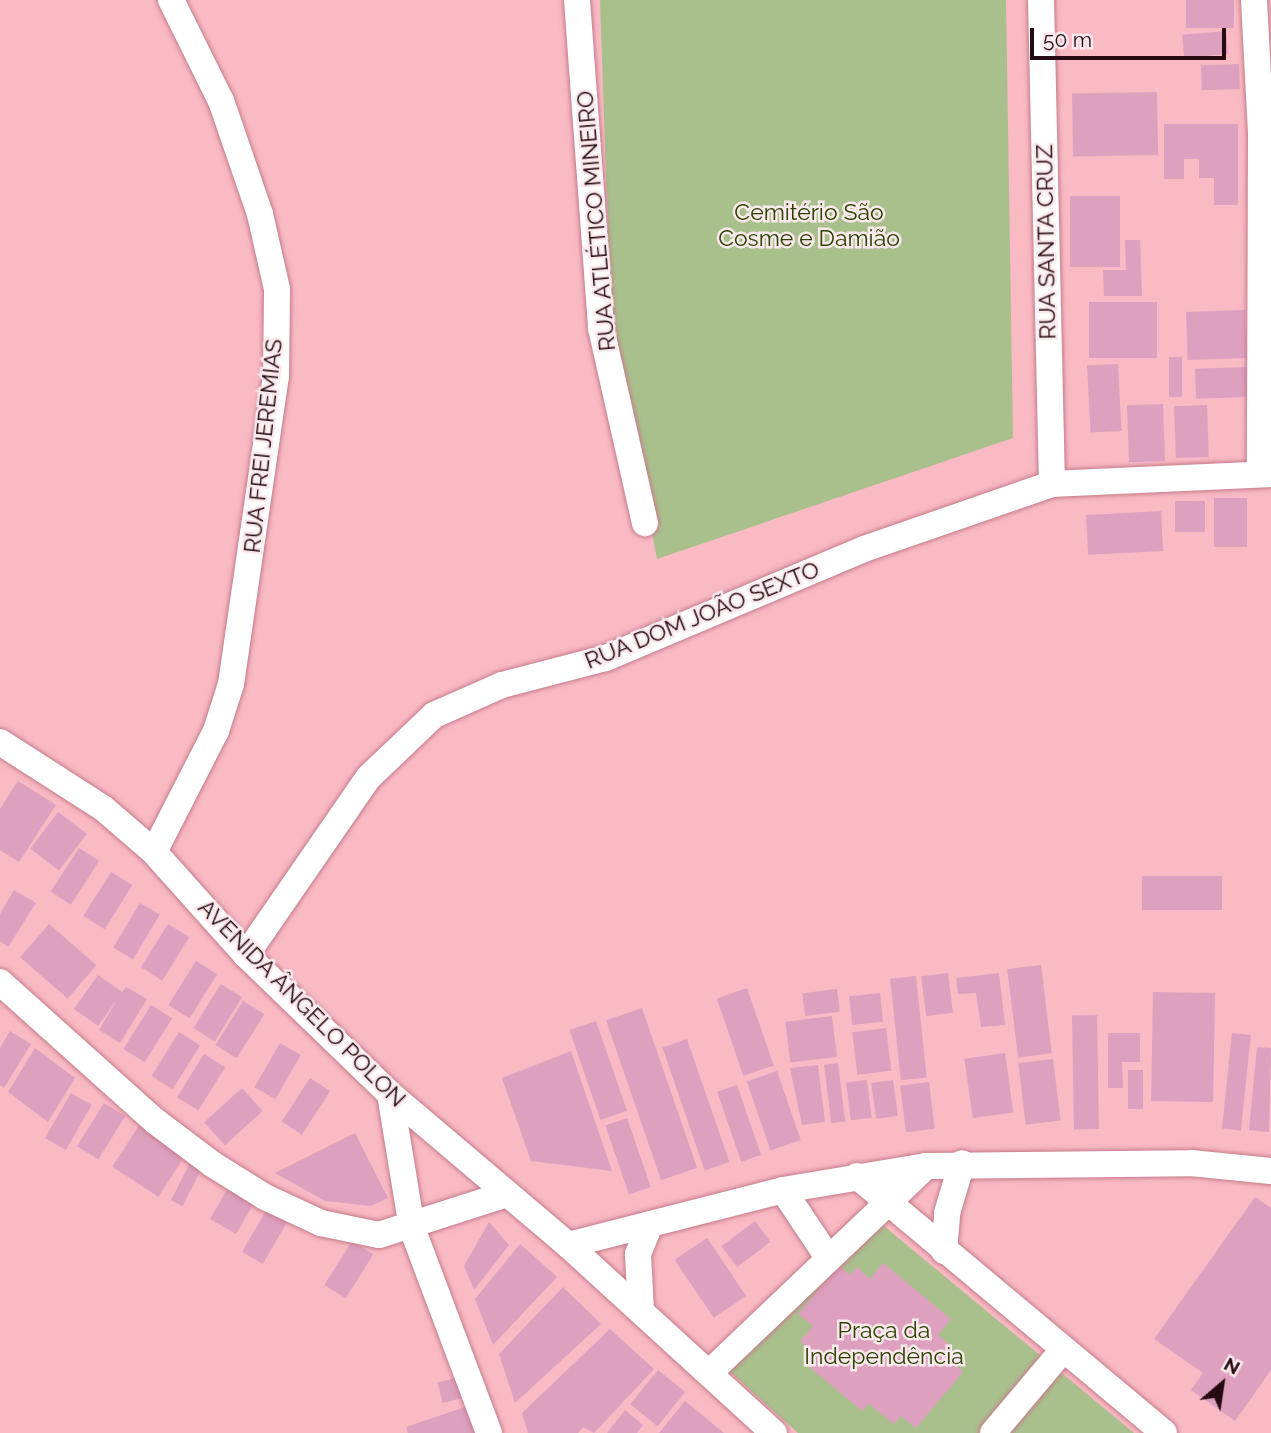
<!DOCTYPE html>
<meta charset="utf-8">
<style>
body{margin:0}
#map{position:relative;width:1271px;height:1433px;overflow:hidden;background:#f9bac4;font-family:Raleway,sans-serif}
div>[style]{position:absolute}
.green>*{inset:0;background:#a9c08d}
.building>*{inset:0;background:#dda0bf;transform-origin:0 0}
.roads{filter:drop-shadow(0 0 2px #c57b8a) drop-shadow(0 0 2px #c57b8a)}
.minor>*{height:26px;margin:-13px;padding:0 13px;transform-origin:13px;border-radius:13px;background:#fff}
span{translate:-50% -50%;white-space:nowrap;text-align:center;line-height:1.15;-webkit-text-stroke:5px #fae9ec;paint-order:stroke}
.park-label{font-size:23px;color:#2c4100}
.street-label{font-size:23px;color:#260b12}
.north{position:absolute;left:1187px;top:1349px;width:70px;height:70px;-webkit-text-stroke:5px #fae9ec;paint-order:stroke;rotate:29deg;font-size:19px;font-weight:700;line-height:28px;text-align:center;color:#260b12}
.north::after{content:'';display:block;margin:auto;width:24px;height:32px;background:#260b12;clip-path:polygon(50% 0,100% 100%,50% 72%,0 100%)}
.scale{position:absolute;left:1030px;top:28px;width:196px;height:32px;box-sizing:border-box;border:4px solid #260b12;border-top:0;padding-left:9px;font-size:21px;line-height:24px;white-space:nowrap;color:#260b12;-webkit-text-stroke:5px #fae9ec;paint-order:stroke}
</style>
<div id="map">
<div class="green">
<i style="clip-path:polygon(600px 0,1006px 0,1013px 438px,657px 559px,611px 319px)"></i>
<i style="clip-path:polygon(879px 1222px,1134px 1433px,798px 1433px,729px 1371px)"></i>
</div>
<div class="building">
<i style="left:1186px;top:0;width:48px;height:28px"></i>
<i style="left:1226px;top:31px;width:23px;height:44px;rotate:85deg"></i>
<i style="left:1239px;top:64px;width:25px;height:38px;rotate:88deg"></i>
<i style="left:1157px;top:92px;width:63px;height:85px;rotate:89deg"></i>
<i style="clip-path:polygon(1164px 124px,1238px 124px,1238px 205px,1214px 205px,1214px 178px,1199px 178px,1199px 159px,1184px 159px,1184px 179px,1164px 179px)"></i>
<i style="left:1070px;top:196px;width:50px;height:71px"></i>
<i style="clip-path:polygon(1125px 240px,1140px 240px,1142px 296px,1104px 296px,1103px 270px,1126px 270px)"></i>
<i style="left:1089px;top:302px;width:68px;height:56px"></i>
<i style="left:1245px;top:310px;width:48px;height:59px;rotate:88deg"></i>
<i style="left:1169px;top:357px;width:13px;height:40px"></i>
<i style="left:1118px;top:364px;width:67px;height:31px;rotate:87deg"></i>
<i style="left:1247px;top:367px;width:30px;height:52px;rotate:88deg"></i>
<i style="left:1163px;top:404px;width:57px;height:36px;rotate:88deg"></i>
<i style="left:1207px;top:405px;width:52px;height:33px;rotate:88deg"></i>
<i style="left:1214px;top:498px;width:33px;height:49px"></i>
<i style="left:1175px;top:501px;width:30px;height:31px"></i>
<i style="left:1161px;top:511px;width:40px;height:75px;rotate:87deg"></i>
<i style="clip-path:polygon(18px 781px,56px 805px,19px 862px,0 850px,0 809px)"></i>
<i style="left:58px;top:812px;width:36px;height:46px;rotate:37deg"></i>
<i style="left:79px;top:848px;width:24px;height:52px;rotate:33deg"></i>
<i style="left:111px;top:872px;width:25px;height:52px;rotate:32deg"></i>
<i style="left:1142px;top:876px;width:80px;height:34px"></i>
<i style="clip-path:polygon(14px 890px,36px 903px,8px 947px,0 941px,0 914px)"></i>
<i style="left:140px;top:903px;width:23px;height:52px;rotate:31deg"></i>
<i style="left:49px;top:924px;width:63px;height:44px;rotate:41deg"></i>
<i style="left:168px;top:924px;width:25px;height:51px;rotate:32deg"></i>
<i style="left:196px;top:961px;width:25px;height:52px;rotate:32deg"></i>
<i style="left:1041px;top:965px;width:89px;height:34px;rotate:83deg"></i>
<i style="left:948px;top:973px;width:40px;height:27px;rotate:83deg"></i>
<i style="clip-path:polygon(999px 973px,1005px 1025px,981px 1027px,976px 993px,958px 994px,956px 978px)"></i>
<i style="clip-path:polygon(98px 975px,122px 992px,126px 987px,147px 999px,120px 1043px,99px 1030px,118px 998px,98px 1026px,74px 1009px)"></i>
<i style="left:916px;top:976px;width:102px;height:26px;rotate:84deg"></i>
<i style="left:221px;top:984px;width:25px;height:52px;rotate:32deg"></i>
<i style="left:747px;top:988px;width:82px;height:32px;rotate:71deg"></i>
<i style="left:837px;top:989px;width:23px;height:35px;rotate:83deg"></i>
<i style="left:1153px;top:992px;width:62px;height:109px;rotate:1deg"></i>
<i style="left:880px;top:993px;width:29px;height:31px;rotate:84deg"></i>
<i style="left:243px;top:1001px;width:25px;height:52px;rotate:32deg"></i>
<i style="left:151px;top:1005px;width:25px;height:52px;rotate:32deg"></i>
<i style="left:642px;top:1008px;width:169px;height:38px;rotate:71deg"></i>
<i style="left:1097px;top:1015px;width:114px;height:25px;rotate:89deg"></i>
<i style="left:832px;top:1016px;width:41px;height:47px;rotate:83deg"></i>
<i style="left:596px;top:1021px;width:95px;height:28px;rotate:71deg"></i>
<i style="left:886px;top:1028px;width:43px;height:34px;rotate:83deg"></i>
<i style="clip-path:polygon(10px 1031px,31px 1044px,4px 1088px,0 1085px,0 1048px)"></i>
<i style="left:179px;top:1032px;width:25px;height:52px;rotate:32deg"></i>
<i style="clip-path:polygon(1108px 1033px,1140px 1033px,1140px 1062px,1122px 1062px,1123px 1088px,1108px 1088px)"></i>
<i style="left:1232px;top:1033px;width:19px;height:96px;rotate:6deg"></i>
<i style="left:687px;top:1039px;width:130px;height:26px;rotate:71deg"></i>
<i style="left:280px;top:1043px;width:24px;height:51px;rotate:30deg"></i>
<i style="clip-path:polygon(1257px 1047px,1271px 1048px,1269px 1132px,1249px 1130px)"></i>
<i style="clip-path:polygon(35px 1048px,75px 1078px,48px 1122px,8px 1092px)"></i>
<i style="clip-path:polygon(571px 1051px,612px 1171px,531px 1161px,502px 1078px)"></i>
<i style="left:1005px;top:1053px;width:60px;height:41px;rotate:82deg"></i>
<i style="left:204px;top:1054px;width:25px;height:51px;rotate:32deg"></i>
<i style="left:1053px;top:1059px;width:62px;height:35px;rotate:83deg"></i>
<i style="left:838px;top:1063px;width:59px;height:14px;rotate:83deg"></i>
<i style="clip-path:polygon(818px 1065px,825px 1122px,802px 1125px,790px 1068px)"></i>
<i style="left:1128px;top:1070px;width:15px;height:39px"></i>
<i style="left:777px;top:1071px;width:73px;height:32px;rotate:71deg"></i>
<i style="left:310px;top:1078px;width:24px;height:52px;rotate:33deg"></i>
<i style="left:867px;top:1080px;width:38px;height:21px;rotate:83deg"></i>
<i style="left:893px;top:1080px;width:36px;height:22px;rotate:82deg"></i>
<i style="left:929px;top:1082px;width:47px;height:29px;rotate:83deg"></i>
<i style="left:737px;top:1085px;width:74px;height:21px;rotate:71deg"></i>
<i style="left:242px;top:1088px;width:31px;height:51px;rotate:48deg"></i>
<i style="left:71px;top:1093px;width:24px;height:52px;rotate:30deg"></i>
<i style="left:104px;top:1103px;width:25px;height:51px;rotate:32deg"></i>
<i style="left:627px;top:1118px;width:73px;height:23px;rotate:71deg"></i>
<i style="left:140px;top:1124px;width:55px;height:51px;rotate:33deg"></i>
<i style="clip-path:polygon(355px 1133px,388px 1198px,371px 1206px,325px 1201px,275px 1173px)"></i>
<i style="left:191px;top:1161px;width:13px;height:44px;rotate:27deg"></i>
<i style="left:229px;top:1186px;width:30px;height:38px;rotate:30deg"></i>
<i style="clip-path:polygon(1255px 1197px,1271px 1208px,1271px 1370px,1235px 1421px,1191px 1390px,1203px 1373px,1154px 1339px)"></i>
<i style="left:268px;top:1207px;width:24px;height:52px;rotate:30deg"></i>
<i style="left:755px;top:1221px;width:26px;height:42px;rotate:53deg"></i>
<i style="clip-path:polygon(489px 1222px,509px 1245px,474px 1290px,464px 1266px)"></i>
<i style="left:707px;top:1238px;width:70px;height:39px;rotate:56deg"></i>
<i style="left:352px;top:1241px;width:25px;height:52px;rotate:32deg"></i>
<i style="clip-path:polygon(520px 1244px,557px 1277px,493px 1345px,475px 1299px)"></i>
<i style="clip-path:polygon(883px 1263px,951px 1319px,938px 1335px,950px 1345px,942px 1354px,963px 1372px,916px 1428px,901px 1416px,894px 1424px,869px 1404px,862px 1411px,807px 1365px,816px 1355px,800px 1341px,813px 1326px,798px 1314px,839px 1265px,850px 1275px,857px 1267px,870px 1279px)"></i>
<i style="clip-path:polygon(563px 1287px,601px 1324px,515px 1403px,499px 1354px)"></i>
<i style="clip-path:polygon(610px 1329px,654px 1369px,594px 1433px,583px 1427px,578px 1433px,528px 1433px,522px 1413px)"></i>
<i style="left:658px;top:1370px;width:35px;height:44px;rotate:39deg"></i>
<i style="left:456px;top:1378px;width:21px;height:19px;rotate:76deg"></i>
<i style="clip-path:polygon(685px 1401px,724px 1433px,659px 1433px)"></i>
<i style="clip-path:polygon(465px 1407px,474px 1433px,408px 1433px,406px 1427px)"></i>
<i style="clip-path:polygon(625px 1410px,643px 1425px,637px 1433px,607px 1433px)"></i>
</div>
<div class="roads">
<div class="minor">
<i style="left:577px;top:0;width:329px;rotate:85.8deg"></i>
<i style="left:601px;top:328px;width:200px;rotate:77.3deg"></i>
<i style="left:1041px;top:0;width:484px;rotate:88.7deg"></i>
<i style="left:1254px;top:0;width:135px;rotate:87deg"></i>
<i style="left:1261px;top:135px;width:339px;rotate:90.2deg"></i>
<i style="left:0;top:742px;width:122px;rotate:32.7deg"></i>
<i style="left:103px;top:808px;width:67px;rotate:40.8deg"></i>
<i style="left:154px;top:852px;width:138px;rotate:48.2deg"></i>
<i style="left:246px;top:955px;width:200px;rotate:44deg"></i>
<i style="left:390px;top:1094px;width:233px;rotate:40.3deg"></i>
<i style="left:568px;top:1245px;width:279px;rotate:42.4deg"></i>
<i style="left:154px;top:852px;width:136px;rotate:-62.9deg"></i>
<i style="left:216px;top:731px;width:49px;rotate:-72.3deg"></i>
<i style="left:231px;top:684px;width:311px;rotate:-81.7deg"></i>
<i style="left:276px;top:376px;width:87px;rotate:-89.3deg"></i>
<i style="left:277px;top:289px;width:77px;rotate:-102.8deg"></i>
<i style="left:260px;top:214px;width:120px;rotate:-109deg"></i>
<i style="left:221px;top:101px;width:113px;rotate:-116.3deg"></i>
<i style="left:246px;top:955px;width:216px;rotate:-55.4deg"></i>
<i style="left:369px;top:777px;width:90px;rotate:-43.6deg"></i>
<i style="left:434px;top:715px;width:74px;rotate:-23.8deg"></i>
<i style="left:502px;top:685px;width:107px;rotate:-14.6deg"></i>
<i style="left:606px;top:658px;width:280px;rotate:-22.9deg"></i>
<i style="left:864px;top:549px;width:199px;rotate:-19.1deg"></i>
<i style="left:1052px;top:484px;width:219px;rotate:-2.6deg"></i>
<i style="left:0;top:982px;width:208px;rotate:41.9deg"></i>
<i style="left:155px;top:1121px;width:71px;rotate:37deg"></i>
<i style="left:212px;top:1164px;width:62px;rotate:31.9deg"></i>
<i style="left:265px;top:1197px;width:62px;rotate:24.9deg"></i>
<i style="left:321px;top:1223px;width:59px;rotate:11.7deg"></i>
<i style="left:379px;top:1235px;width:134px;rotate:-17.8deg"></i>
<i style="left:390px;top:1094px;width:136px;rotate:80.7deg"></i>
<i style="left:412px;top:1228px;width:219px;rotate:69.4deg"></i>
<i style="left:857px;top:1176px;width:400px;rotate:39.9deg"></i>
<i style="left:783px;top:1190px;width:79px;rotate:56.3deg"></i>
<i style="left:568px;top:1245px;width:222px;rotate:-14.3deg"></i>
<i style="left:783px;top:1190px;width:145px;rotate:-9.5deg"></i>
<i style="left:926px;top:1166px;width:265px;rotate:-0.6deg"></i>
<i style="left:1191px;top:1163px;width:80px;rotate:5.7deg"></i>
<i style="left:944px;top:1251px;width:38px;rotate:-85deg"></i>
<i style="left:947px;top:1213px;width:52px;rotate:-73.3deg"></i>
<i style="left:641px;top:1311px;width:57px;rotate:-93deg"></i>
<i style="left:638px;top:1254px;width:29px;rotate:-68deg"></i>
<i style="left:709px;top:1373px;width:300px;rotate:-43.6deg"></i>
<i style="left:993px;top:1433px;width:109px;rotate:-49.9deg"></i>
</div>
</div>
<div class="park-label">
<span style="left:809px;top:225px">Cemitério São<br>Cosme e Damião</span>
<span style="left:884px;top:1343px">Praça da<br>Independência</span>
</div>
<div class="street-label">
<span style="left:596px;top:221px;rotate:-95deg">RUA ATLÉTICO MINEIRO</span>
<span style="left:1046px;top:242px;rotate:-91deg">RUA SANTA CRUZ</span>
<span style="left:263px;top:446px;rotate:-84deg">RUA FREI JEREMIAS</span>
<span style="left:702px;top:615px;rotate:-22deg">RUA DOM JOÃO SEXTO</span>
<span style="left:302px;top:1003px;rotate:45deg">AVENIDA ÂNGELO POLON</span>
</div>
<div class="north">N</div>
<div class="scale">50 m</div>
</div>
